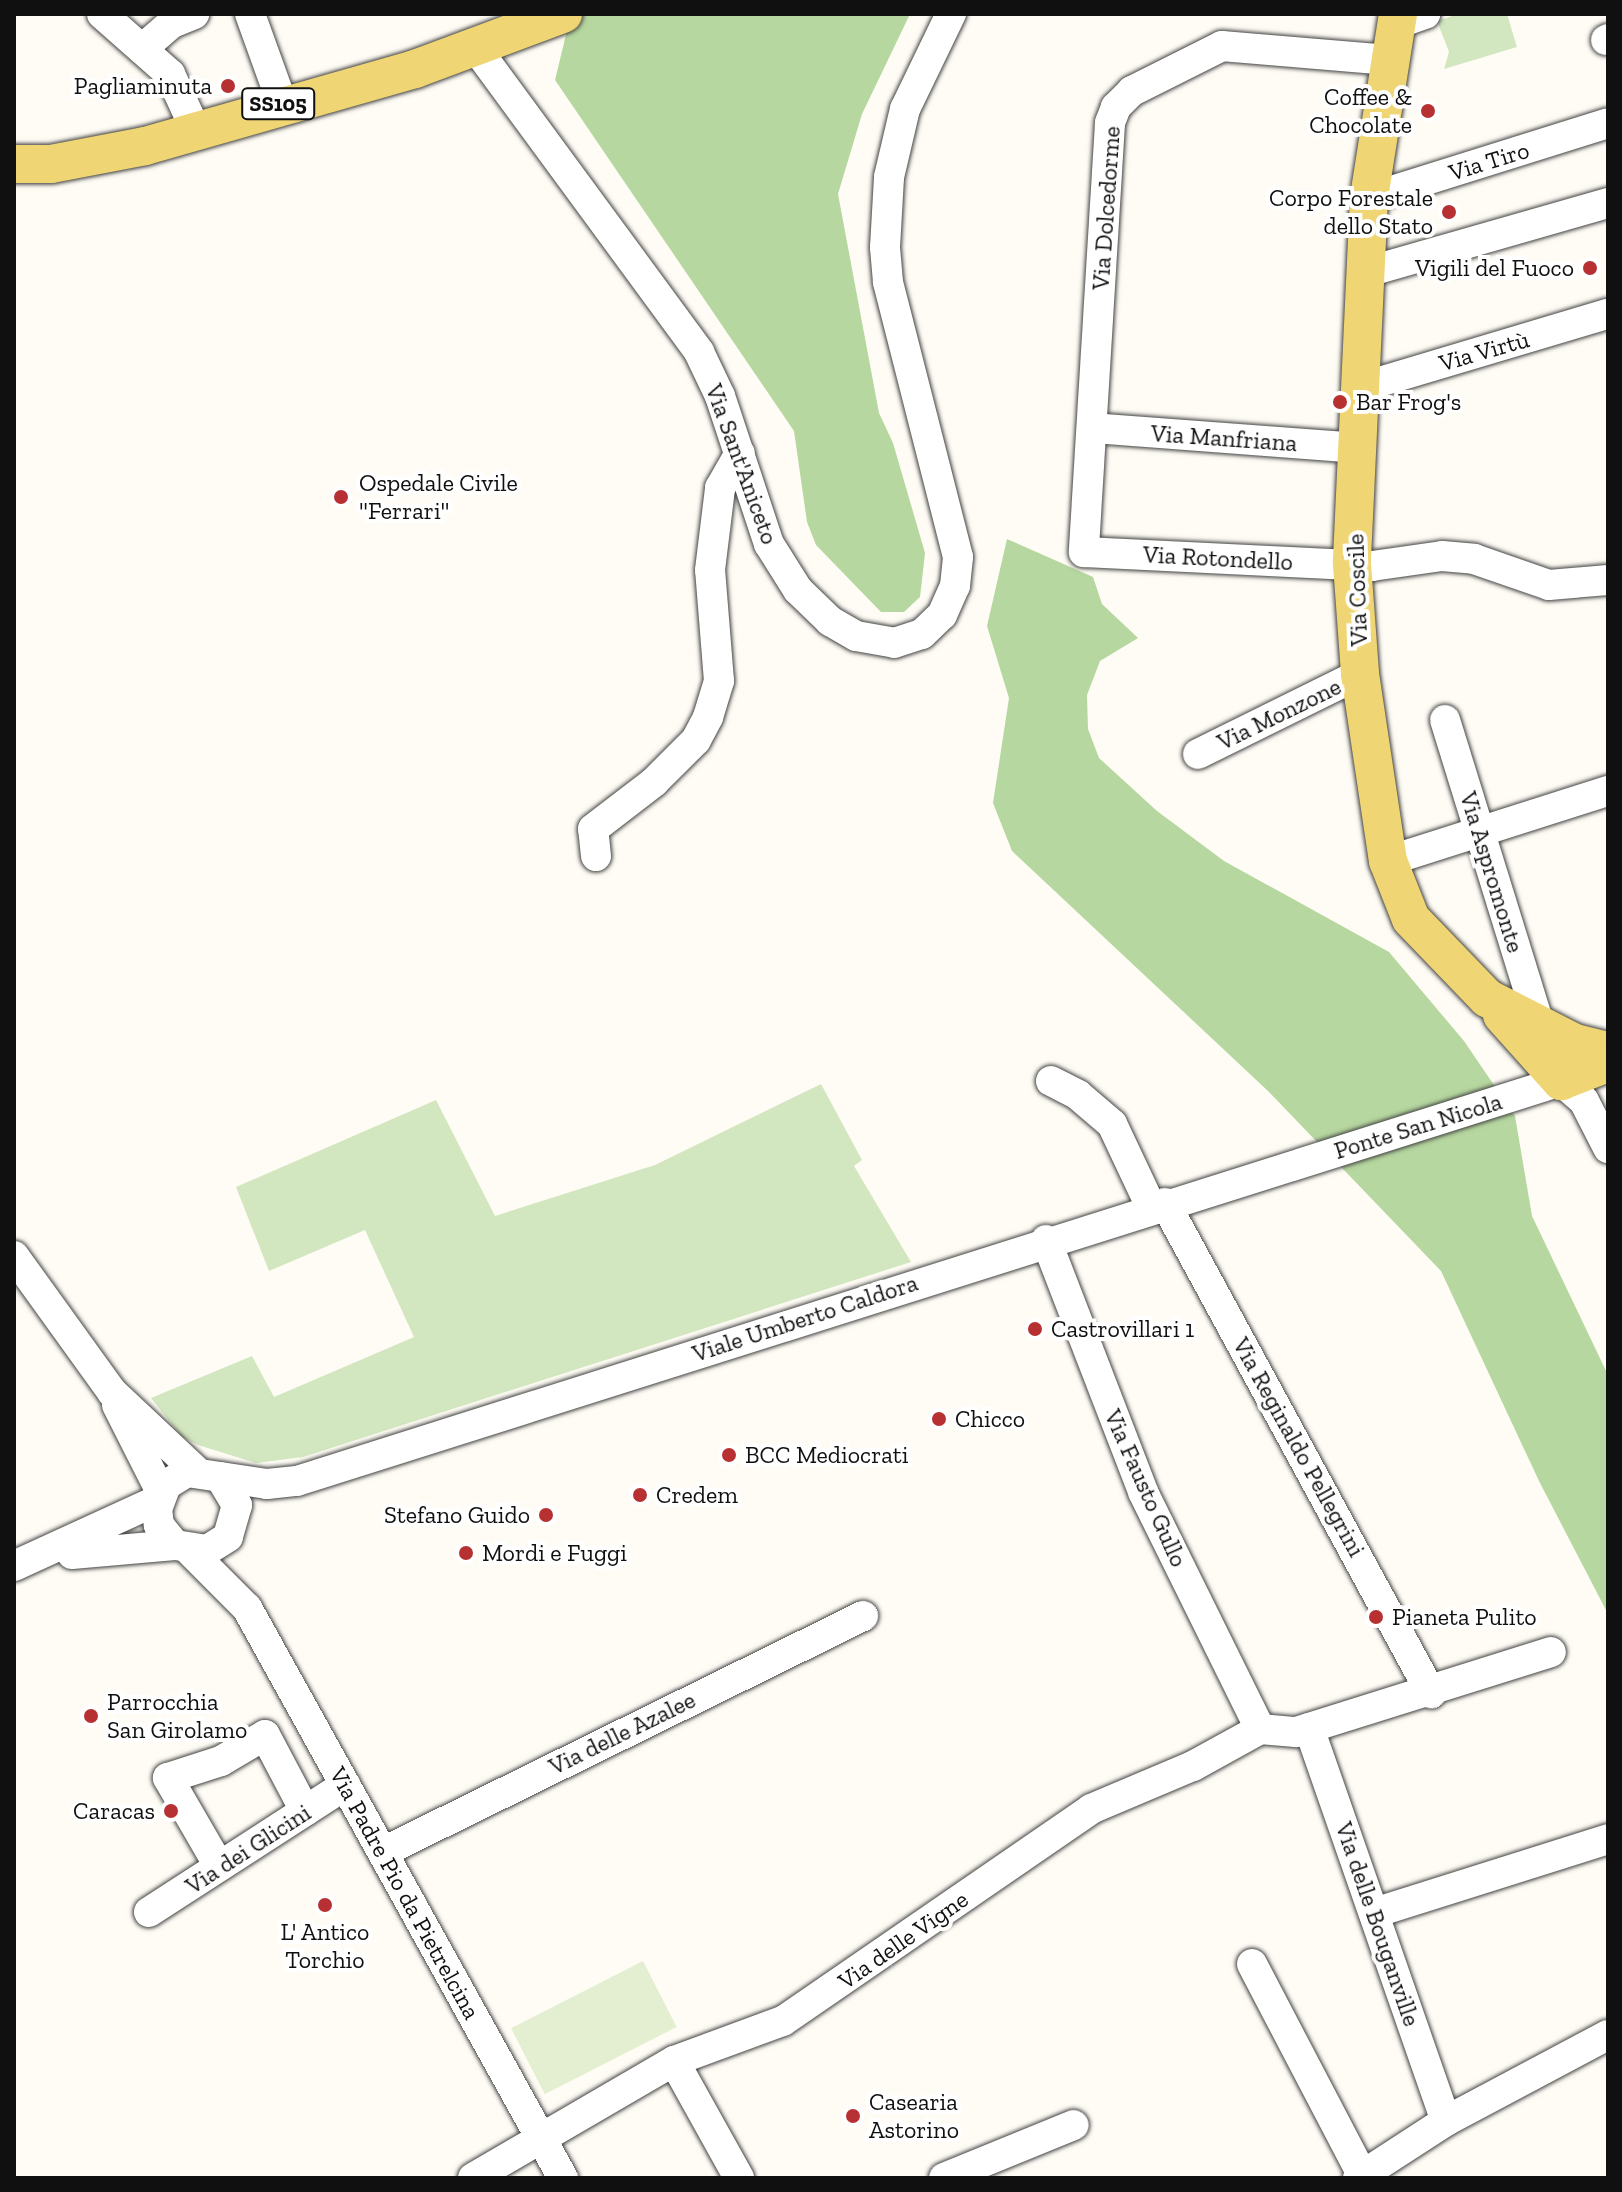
<!DOCTYPE html>
<meta charset="utf-8">
<style>
body{margin:0}
#map{position:relative;width:1622px;height:2192px;overflow:hidden;background:#fefcf4;font-family:"Zilla Slab",serif}
div>[style]{position:absolute}
.green>*{inset:0;background:#d2e7bf}
.forest>*{inset:0;background:#b6d79f}
.pitch>*{inset:0;background:#e3efd0;transform-origin:0 0}
.roads{filter:drop-shadow(0 0 2px #434343) drop-shadow(0 0 2px #434343)}
.minor>*{height:30px;margin:-15px;padding:0 15px;transform-origin:15px;border-radius:15px;background:#fff}
.major>*{height:38px;margin:-19px;padding:0 19px;transform-origin:19px;border-radius:19px;background:#efd573}
.dots>*{width:22px;height:22px;translate:-50% -50%;box-sizing:border-box;border:4px solid #fff;border-radius:50%}
span{translate:-50% -50%;white-space:nowrap;text-align:center;line-height:1.15;-webkit-text-stroke:8px #fff;paint-order:stroke}
.shield-label span{padding:2px 6px;background:#fff;border:2px solid;border-radius:6px;-webkit-text-stroke-width:0}
.shield-label{font-size:22px;color:#101010;font-weight:700}
.poi-label{font-size:24px;color:#101010}
.right{translate:-100% -50%;text-align:right}
.left{translate:0 -50%;text-align:left}
.street-label{font-size:24px;color:#101010}
.frame{position:absolute;inset:0;border:16px solid #101010;pointer-events:none}
</style>
<div id="map">
<div class="green">
<i style="clip-path:polygon(1458px 14px,1507px 14px,1517px 47px,1444px 69px,1449px 52px,1437px 21px)"></i>
<i style="clip-path:polygon(821px 1084px,862px 1160px,854px 1166px,911px 1262px,303px 1457px,256px 1463px,198px 1445px,181px 1436px,151px 1398px,252px 1356px,274px 1397px,414px 1337px,365px 1230px,269px 1271px,236px 1187px,436px 1100px,495px 1216px,655px 1165px)"></i>
</div>
<div class="forest">
<i style="clip-path:polygon(571px 14px,910px 14px,862px 114px,838px 194px,879px 413px,893px 443px,925px 553px,920px 597px,904px 612px,881px 612px,816px 545px,807px 522px,794px 431px,555px 80px)"></i>
<i style="clip-path:polygon(1007px 539px,1093px 577px,1102px 604px,1138px 638px,1100px 661px,1087px 695px,1088px 729px,1099px 758px,1157px 811px,1224px 861px,1389px 952px,1464px 1041px,1515px 1116px,1532px 1216px,1608px 1375px,1608px 1614px,1539px 1481px,1441px 1271px,1268px 1091px,1012px 851px,993px 803px,1009px 698px,987px 626px)"></i>
</div>
<div class="pitch">
<i style="left:643px;top:1961px;width:74px;height:148px;rotate:63deg"></i>
</div>
<div class="roads">
<div class="minor">
<i style="left:102px;top:14px;width:91px;rotate:41.4deg"></i>
<i style="left:170px;top:74px;width:63px;rotate:65.5deg"></i>
<i style="left:250px;top:14px;width:95px;rotate:70.2deg"></i>
<i style="left:1396px;top:24px;width:31px;rotate:-19deg"></i>
<i style="left:1606px;top:40px;width:2px;rotate:-27deg"></i>
<i style="left:473px;top:44px;width:382px;rotate:53.7deg"></i>
<i style="left:699px;top:352px;width:49px;rotate:64.5deg"></i>
<i style="left:720px;top:396px;width:156px;rotate:71.7deg"></i>
<i style="left:769px;top:544px;width:54px;rotate:57.8deg"></i>
<i style="left:798px;top:590px;width:45px;rotate:44.1deg"></i>
<i style="left:830px;top:621px;width:30px;rotate:30deg"></i>
<i style="left:856px;top:636px;width:39px;rotate:10deg"></i>
<i style="left:894px;top:643px;width:29px;rotate:-18deg"></i>
<i style="left:922px;top:634px;width:28px;rotate:-44deg"></i>
<i style="left:942px;top:615px;width:32px;rotate:-66deg"></i>
<i style="left:955px;top:586px;width:29px;rotate:-84deg"></i>
<i style="left:958px;top:557px;width:284px;rotate:-104.3deg"></i>
<i style="left:888px;top:282px;width:35px;rotate:-95deg"></i>
<i style="left:885px;top:247px;width:70px;rotate:-86.7deg"></i>
<i style="left:889px;top:177px;width:70px;rotate:-76.8deg"></i>
<i style="left:905px;top:109px;width:106px;rotate:-64.2deg"></i>
<i style="left:142px;top:49px;width:40px;rotate:-41deg"></i>
<i style="left:172px;top:23px;width:24px;rotate:-22deg"></i>
<i style="left:1389px;top:60px;width:168px;rotate:-175.2deg"></i>
<i style="left:1222px;top:46px;width:101px;rotate:153.4deg"></i>
<i style="left:1132px;top:91px;width:23px;rotate:135deg"></i>
<i style="left:1116px;top:107px;width:17px;rotate:111deg"></i>
<i style="left:1110px;top:123px;width:430px;rotate:93.5deg"></i>
<i style="left:1084px;top:552px;width:288px;rotate:2.8deg"></i>
<i style="left:1372px;top:566px;width:71px;rotate:-8.1deg"></i>
<i style="left:1442px;top:556px;width:32px;rotate:5deg"></i>
<i style="left:1474px;top:559px;width:79px;rotate:19.1deg"></i>
<i style="left:1549px;top:585px;width:59px;rotate:-4.8deg"></i>
<i style="left:1369px;top:198px;width:250px;rotate:-17.4deg"></i>
<i style="left:1367px;top:272px;width:251px;rotate:-16deg"></i>
<i style="left:1359px;top:388px;width:260px;rotate:-16.6deg"></i>
<i style="left:1092px;top:428px;width:266px;rotate:4.3deg"></i>
<i style="left:1445px;top:720px;width:317px;rotate:72.8deg"></i>
<i style="left:1198px;top:754px;width:181px;rotate:-26.3deg"></i>
<i style="left:596px;top:856px;width:27px;rotate:-96deg"></i>
<i style="left:593px;top:829px;width:77px;rotate:-37.6deg"></i>
<i style="left:654px;top:782px;width:59px;rotate:-45deg"></i>
<i style="left:696px;top:740px;width:26px;rotate:-62deg"></i>
<i style="left:708px;top:717px;width:38px;rotate:-73deg"></i>
<i style="left:719px;top:681px;width:111px;rotate:-94.6deg"></i>
<i style="left:710px;top:570px;width:83px;rotate:-83deg"></i>
<i style="left:720px;top:488px;width:40px;rotate:-60.3deg"></i>
<i style="left:1388px;top:861px;width:231px;rotate:-17.7deg"></i>
<i style="left:1051px;top:1081px;width:30px;rotate:27deg"></i>
<i style="left:1078px;top:1095px;width:45px;rotate:40.5deg"></i>
<i style="left:1112px;top:1124px;width:92px;rotate:64.8deg"></i>
<i style="left:1165px;top:1203px;width:558px;rotate:61.5deg"></i>
<i style="left:1046px;top:1240px;width:270px;rotate:68.9deg"></i>
<i style="left:1143px;top:1492px;width:264px;rotate:63.7deg"></i>
<i style="left:14px;top:1256px;width:168px;rotate:54.2deg"></i>
<i style="left:112px;top:1392px;width:115px;rotate:43.2deg"></i>
<i style="left:117px;top:1405px;width:97px;rotate:63.2deg"></i>
<i style="left:220px;top:1477px;width:33px;rotate:59deg"></i>
<i style="left:237px;top:1505px;width:33px;rotate:106deg"></i>
<i style="left:228px;top:1537px;width:25px;rotate:148deg"></i>
<i style="left:207px;top:1550px;width:32px;rotate:-171deg"></i>
<i style="left:175px;top:1545px;width:26px;rotate:-129deg"></i>
<i style="left:159px;top:1525px;width:16px;rotate:-97deg"></i>
<i style="left:157px;top:1509px;width:26px;rotate:-69deg"></i>
<i style="left:166px;top:1485px;width:25px;rotate:-32deg"></i>
<i style="left:187px;top:1472px;width:81px;rotate:8.5deg"></i>
<i style="left:267px;top:1484px;width:30px;rotate:-6deg"></i>
<i style="left:297px;top:1481px;width:1326px;rotate:-17.56deg"></i>
<i style="left:1561px;top:1081px;width:30px;rotate:41deg"></i>
<i style="left:1584px;top:1101px;width:53px;rotate:62.9deg"></i>
<i style="left:190px;top:1551px;width:81px;rotate:45deg"></i>
<i style="left:247px;top:1608px;width:652px;rotate:61deg"></i>
<i style="left:72px;top:1554px;width:103px;rotate:-5deg"></i>
<i style="left:14px;top:1566px;width:158px;rotate:-24.6deg"></i>
<i style="left:1309px;top:1728px;width:416px;rotate:70.8deg"></i>
<i style="left:1260px;top:1729px;width:36px;rotate:5deg"></i>
<i style="left:1296px;top:1732px;width:267px;rotate:-17.4deg"></i>
<i style="left:383px;top:1852px;width:535px;rotate:-26.18deg"></i>
<i style="left:219px;top:1866px;width:102px;rotate:-120.1deg"></i>
<i style="left:168px;top:1778px;width:56px;rotate:-17.8deg"></i>
<i style="left:221px;top:1761px;width:51px;rotate:-30.6deg"></i>
<i style="left:265px;top:1735px;width:86px;rotate:62.2deg"></i>
<i style="left:149px;top:1912px;width:234px;rotate:-32.9deg"></i>
<i style="left:1374px;top:1913px;width:245px;rotate:-17.5deg"></i>
<i style="left:1252px;top:1964px;width:242px;rotate:62.4deg"></i>
<i style="left:674px;top:2061px;width:134px;rotate:60.9deg"></i>
<i style="left:473px;top:2178px;width:233px;rotate:-30.2deg"></i>
<i style="left:674px;top:2061px;width:116px;rotate:-20.2deg"></i>
<i style="left:783px;top:2021px;width:374px;rotate:-34.5deg"></i>
<i style="left:1091px;top:1809px;width:111px;rotate:-22.9deg"></i>
<i style="left:1193px;top:1766px;width:77px;rotate:-28.9deg"></i>
<i style="left:944px;top:2178px;width:140px;rotate:-22.2deg"></i>
<i style="left:1358px;top:2178px;width:105px;rotate:-32.9deg"></i>
<i style="left:1446px;top:2121px;width:183px;rotate:-28deg"></i>
</div>
<div class="major">
<i style="left:1398px;top:14px;width:186px;rotate:99deg"></i>
<i style="left:1369px;top:198px;width:366px;rotate:92.7deg"></i>
<i style="left:1352px;top:564px;width:110px;rotate:85.8deg"></i>
<i style="left:1360px;top:674px;width:189px;rotate:81.5deg"></i>
<i style="left:1388px;top:861px;width:62px;rotate:68.4deg"></i>
<i style="left:1411px;top:919px;width:110px;rotate:46.1deg"></i>
<i style="left:1487px;top:998px;width:99px;rotate:27.1deg"></i>
<i style="left:1575px;top:1043px;width:34px;rotate:14deg"></i>
<i style="left:14px;top:164px;width:37px"></i>
<i style="left:51px;top:164px;width:96px;rotate:-10.8deg"></i>
<i style="left:145px;top:146px;width:281px;rotate:-15.9deg"></i>
<i style="left:415px;top:69px;width:158px;rotate:-20.4deg"></i>
<i style="left:1502px;top:1015px;width:89px;rotate:48.2deg"></i>
<i style="left:1561px;top:1081px;width:50px;rotate:-21deg"></i>
</div>
</div>
<div class="dots">
<i style="left:228px;top:86px;background:#b73132"></i>
<i style="left:1428px;top:111px;background:#b73132"></i>
<i style="left:1449px;top:212px;background:#b73132"></i>
<i style="left:1590px;top:268px;background:#b73132"></i>
<i style="left:1340px;top:402px;background:#b73132"></i>
<i style="left:341px;top:497px;background:#b73132"></i>
<i style="left:1035px;top:1329px;background:#b73132"></i>
<i style="left:939px;top:1419px;background:#b73132"></i>
<i style="left:729px;top:1455px;background:#b73132"></i>
<i style="left:640px;top:1495px;background:#b73132"></i>
<i style="left:546px;top:1515px;background:#b73132"></i>
<i style="left:466px;top:1553px;background:#b73132"></i>
<i style="left:1376px;top:1617px;background:#b73132"></i>
<i style="left:91px;top:1716px;background:#b73132"></i>
<i style="left:171px;top:1811px;background:#b73132"></i>
<i style="left:325px;top:1905px;background:#b73132"></i>
<i style="left:853px;top:2116px;background:#b73132"></i>
</div>
<div class="shield-label">
<span style="left:278px;top:104px">SS105</span>
</div>
<div class="poi-label">
<span class="right" style="left:212px;top:86px">Pagliaminuta</span>
<span class="right" style="left:1412px;top:111px">Coffee &amp;<br>Chocolate</span>
<span class="right" style="left:1433px;top:212px">Corpo Forestale<br>dello Stato</span>
<span class="right" style="left:1574px;top:268px">Vigili del Fuoco</span>
<span class="left" style="left:1356px;top:402px">Bar Frog's</span>
<span class="left" style="left:359px;top:497px">Ospedale Civile<br>"Ferrari"</span>
<span class="left" style="left:1051px;top:1329px">Castrovillari 1</span>
<span class="left" style="left:955px;top:1419px">Chicco</span>
<span class="left" style="left:745px;top:1455px">BCC Mediocrati</span>
<span class="left" style="left:656px;top:1495px">Credem</span>
<span class="right" style="left:530px;top:1515px">Stefano Guido</span>
<span class="left" style="left:482px;top:1553px">Mordi e Fuggi</span>
<span class="left" style="left:1392px;top:1617px">Pianeta Pulito</span>
<span class="left" style="left:107px;top:1716px">Parrocchia<br>San Girolamo</span>
<span class="right" style="left:155px;top:1811px">Caracas</span>
<span style="left:325px;top:1946px">L' Antico<br>Torchio</span>
<span class="left" style="left:869px;top:2116px">Casearia<br>Astorino</span>
</div>
<div class="street-label">
<span style="left:1489px;top:161px;rotate:-17deg">Via Tiro</span>
<span style="left:1106px;top:208px;rotate:-86deg">Via Dolcedorme</span>
<span style="left:1484px;top:351px;rotate:-16deg">Via Virtù</span>
<span style="left:1224px;top:438px;rotate:4deg">Via Manfriana</span>
<span style="left:742px;top:464px;rotate:70deg">Via Sant'Aniceto</span>
<span style="left:1218px;top:558px;rotate:3deg">Via Rotondello</span>
<span style="left:1357px;top:590px;rotate:-92deg">Via Coscile</span>
<span style="left:1279px;top:714px;rotate:-26deg">Via Monzone</span>
<span style="left:1492px;top:872px;rotate:73deg">Via Aspromonte</span>
<span style="left:1418px;top:1126px;rotate:-17deg">Ponte San Nicola</span>
<span style="left:805px;top:1318px;rotate:-18deg">Viale Umberto Caldora</span>
<span style="left:1299px;top:1447px;rotate:61deg">Via Reginaldo Pellegrini</span>
<span style="left:1146px;top:1488px;rotate:66deg">Via Fausto Gullo</span>
<span style="left:622px;top:1733px;rotate:-26deg">Via delle Azalee</span>
<span style="left:248px;top:1849px;rotate:-33deg">Via dei Glicini</span>
<span style="left:405px;top:1893px;rotate:61deg">Via Padre Pio da Pietrelcina</span>
<span style="left:1378px;top:1924px;rotate:71deg">Via delle Bouganville</span>
<span style="left:903px;top:1940px;rotate:-35deg">Via delle Vigne</span>
</div>
<div class="frame"></div>
</div>
